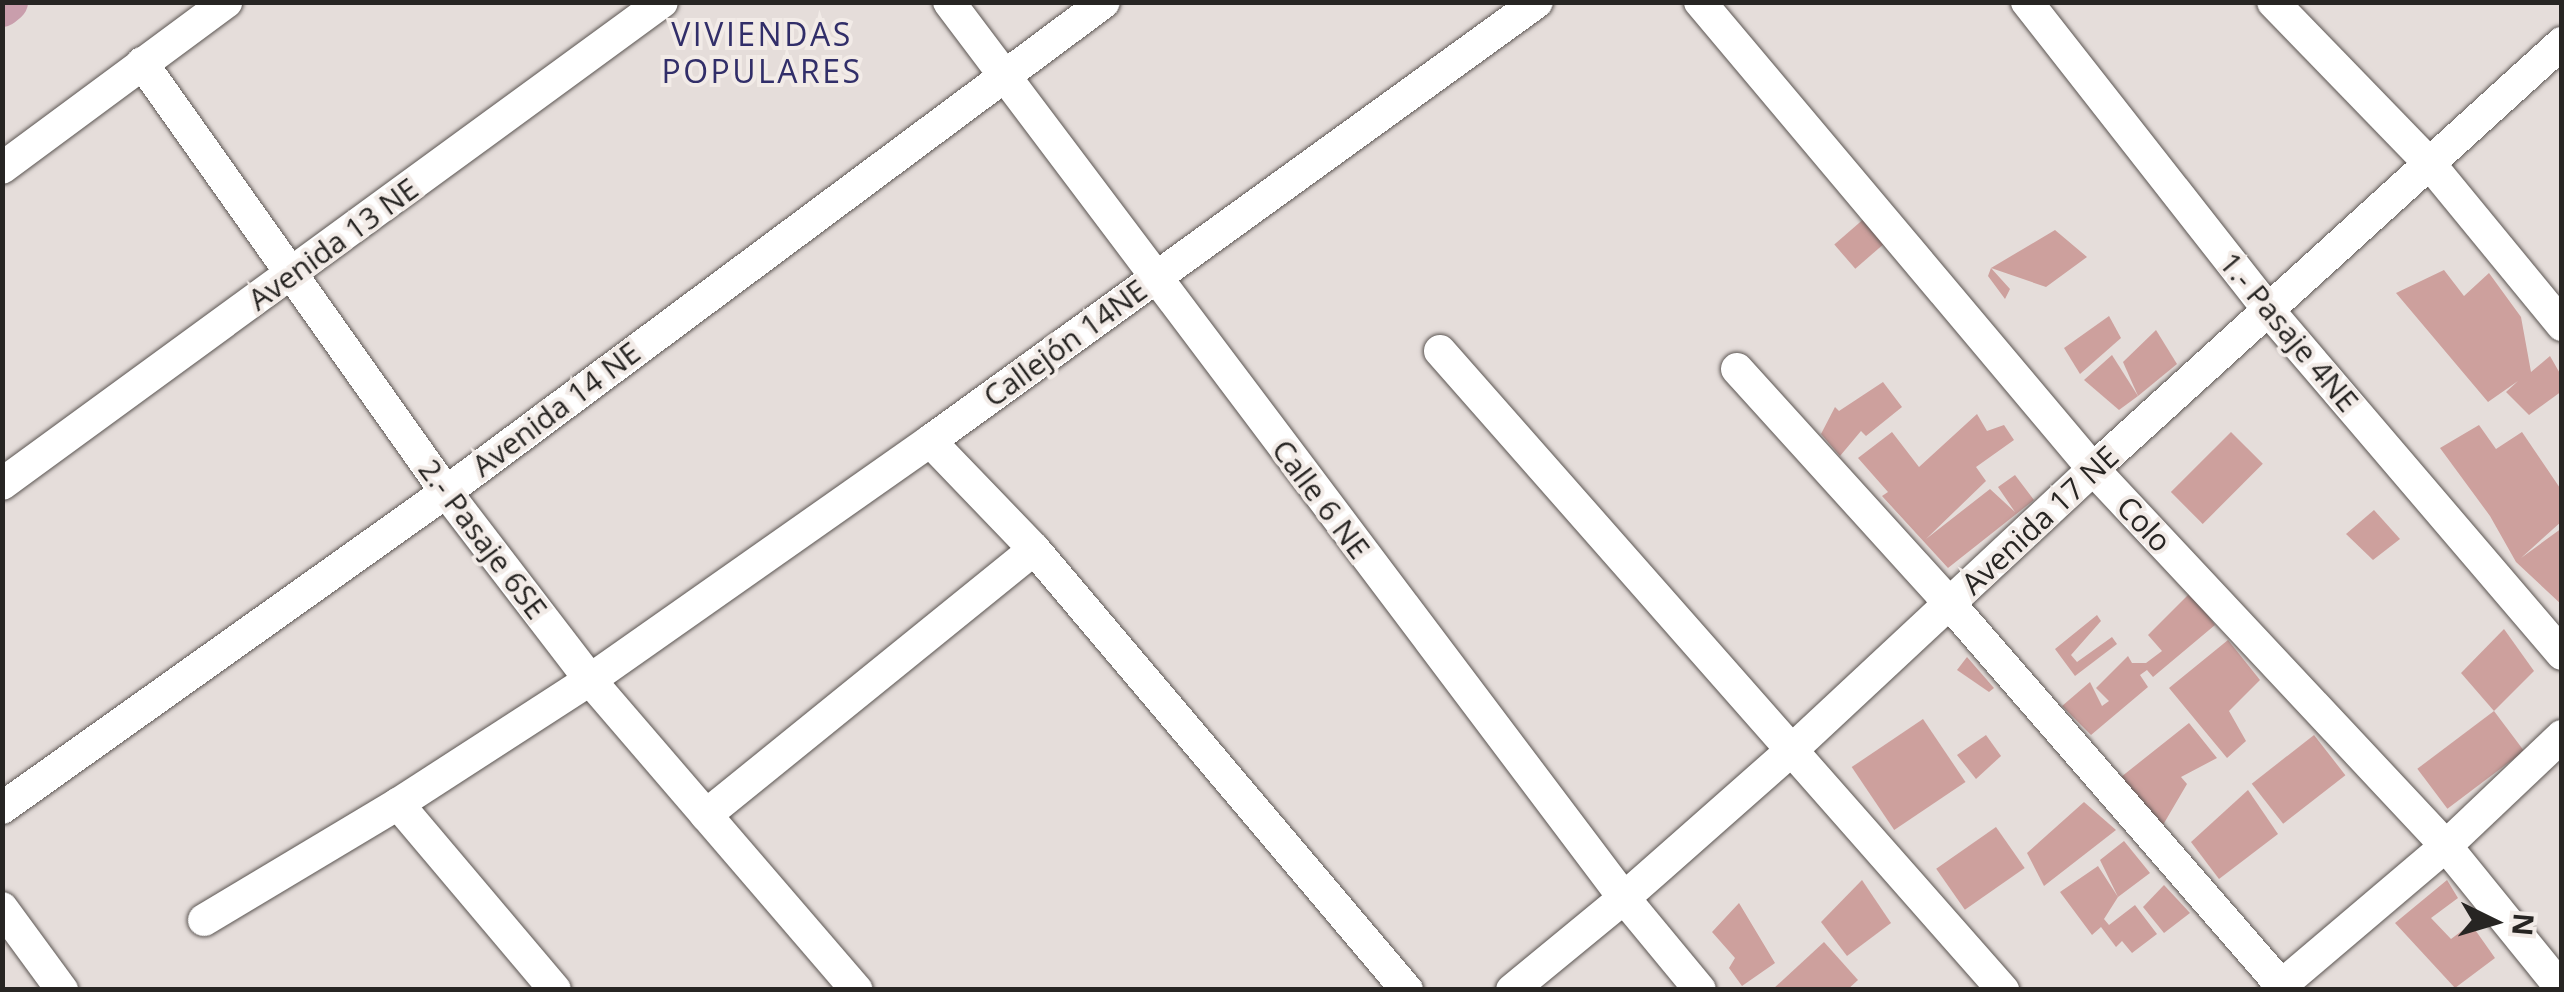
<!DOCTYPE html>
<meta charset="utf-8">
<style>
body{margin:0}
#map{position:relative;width:2564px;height:992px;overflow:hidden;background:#e5ddda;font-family:"Open Sans",sans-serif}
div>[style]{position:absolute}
.canal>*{height:40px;margin:-20px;padding:0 20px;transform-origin:20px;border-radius:20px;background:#c99eac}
.building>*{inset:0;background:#cda09d;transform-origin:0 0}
.roads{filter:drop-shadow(0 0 2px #5b5552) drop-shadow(0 0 2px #5b5552)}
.minor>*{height:32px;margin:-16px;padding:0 16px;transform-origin:16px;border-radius:16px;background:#fff}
span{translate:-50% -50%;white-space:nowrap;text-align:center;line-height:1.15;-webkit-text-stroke:8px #f2ebe7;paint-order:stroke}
.street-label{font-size:30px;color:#272523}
.neighbourhood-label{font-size:32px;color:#312e69;letter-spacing:2.5px}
.frame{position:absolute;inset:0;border:5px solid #272523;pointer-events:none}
.north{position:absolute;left:2444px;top:872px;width:100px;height:100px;-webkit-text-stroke:8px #f2ebe7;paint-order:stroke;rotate:95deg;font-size:28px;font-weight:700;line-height:40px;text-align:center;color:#272523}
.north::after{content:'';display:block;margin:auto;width:35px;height:45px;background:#272523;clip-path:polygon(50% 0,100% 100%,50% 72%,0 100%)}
</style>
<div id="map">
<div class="canal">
<i style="left:2px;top:7px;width:8px;rotate:-40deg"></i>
</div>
<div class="building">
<i style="left:1866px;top:217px;width:32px;height:42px;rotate:49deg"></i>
<i style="clip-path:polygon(2055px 230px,2087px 257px,2046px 287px,1991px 268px,2010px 289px,2005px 299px,1988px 276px,1991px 268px)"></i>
<i style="clip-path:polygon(2444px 270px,2464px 296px,2489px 273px,2521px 317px,2531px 372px,2550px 356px,2562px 377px,2562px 391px,2529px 415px,2506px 392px,2518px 381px,2488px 402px,2396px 293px)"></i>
<i style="clip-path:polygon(2109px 316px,2121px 338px,2080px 374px,2064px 348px)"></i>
<i style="clip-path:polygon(2156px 330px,2177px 364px,2138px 396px,2123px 362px)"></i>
<i style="clip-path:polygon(2112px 355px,2138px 396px,2119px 410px,2084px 380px)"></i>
<i style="clip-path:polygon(1883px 382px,1902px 407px,1866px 436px,1861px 431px,1840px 456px,1821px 434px,1835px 407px,1839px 411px)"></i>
<i style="clip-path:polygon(1977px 414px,1987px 431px,2004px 425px,2014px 440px,1976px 467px,1986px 481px,1926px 539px,1990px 489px,2015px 512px,1998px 487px,2015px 475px,2034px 500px,1948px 568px,1882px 496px,1888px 492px,1858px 458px,1892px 432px,1919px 467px)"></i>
<i style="clip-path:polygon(2479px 425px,2496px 449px,2522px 432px,2562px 491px,2562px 521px,2521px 558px,2562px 528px,2562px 605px,2516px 562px,2490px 516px,2440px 448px)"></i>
<i style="left:2231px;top:432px;width:45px;height:85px;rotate:45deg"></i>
<i style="clip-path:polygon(2374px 510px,2400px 539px,2373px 560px,2346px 534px)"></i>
<i style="clip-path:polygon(2191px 592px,2215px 625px,2153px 677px,2147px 670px,2140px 675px,2148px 687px,2091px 735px,2062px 706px,2090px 682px,2102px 706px,2109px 701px,2096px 688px,2128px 656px,2132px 663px,2146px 663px,2162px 651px,2148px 635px)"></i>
<i style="clip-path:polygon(2097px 615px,2101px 621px,2071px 655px,2077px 662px,2112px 637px,2117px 644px,2075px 676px,2055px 649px)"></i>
<i style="clip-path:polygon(2504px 629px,2534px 671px,2494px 711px,2461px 673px)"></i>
<i style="clip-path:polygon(2228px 640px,2260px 680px,2229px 711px,2246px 741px,2227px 758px,2169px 688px)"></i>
<i style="clip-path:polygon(1967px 657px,1994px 688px,1989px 692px,1957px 670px)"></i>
<i style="left:2494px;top:711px;width:50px;height:96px;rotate:53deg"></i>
<i style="left:1923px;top:719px;width:76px;height:86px;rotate:56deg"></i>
<i style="clip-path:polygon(2189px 723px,2217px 758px,2181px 777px,2187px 784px,2160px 830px,2121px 777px)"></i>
<i style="clip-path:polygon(1986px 735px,2001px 756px,1976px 779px,1957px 755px)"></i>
<i style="left:2314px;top:735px;width:51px;height:79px;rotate:52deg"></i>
<i style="clip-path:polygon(2248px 790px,2278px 834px,2219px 879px,2191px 842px)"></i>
<i style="clip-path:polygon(2084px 802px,2116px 830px,2044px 886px,2027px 853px)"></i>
<i style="left:1996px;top:827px;width:50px;height:73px;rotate:55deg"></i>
<i style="clip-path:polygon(2124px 841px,2150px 873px,2118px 897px,2104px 919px,2109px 925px,2135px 905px,2157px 934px,2132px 953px,2122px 941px,2116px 947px,2101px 927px,2092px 935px,2060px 892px,2098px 866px,2118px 897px,2100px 860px)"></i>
<i style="clip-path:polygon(1862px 880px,1891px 923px,1847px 956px,1821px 922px)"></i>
<i style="clip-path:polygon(2447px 880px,2458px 898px,2431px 918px,2451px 939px,2471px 924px,2495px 958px,2455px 988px,2395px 923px)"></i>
<i style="clip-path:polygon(2164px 885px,2190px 913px,2164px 933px,2143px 907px)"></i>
<i style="clip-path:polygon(1739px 903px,1775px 963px,1742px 986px,1729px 968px,1735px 958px,1712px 932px)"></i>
<i style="clip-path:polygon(1824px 942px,1858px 980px,1847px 990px,1772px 990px)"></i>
</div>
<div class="roads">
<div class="minor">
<i style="left:949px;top:2px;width:1122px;rotate:53.01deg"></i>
<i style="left:1624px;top:898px;width:119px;rotate:50.4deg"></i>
<i style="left:1700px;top:2px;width:610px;rotate:49.92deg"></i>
<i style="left:2093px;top:469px;width:516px;rotate:46.88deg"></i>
<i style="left:2446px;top:846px;width:184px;rotate:51deg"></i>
<i style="left:2027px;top:2px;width:392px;rotate:51.9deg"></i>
<i style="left:2269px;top:311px;width:451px;rotate:49.5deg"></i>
<i style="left:2273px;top:2px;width:224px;rotate:45.9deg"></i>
<i style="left:2429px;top:163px;width:210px;rotate:50.6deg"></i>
<i style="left:142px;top:63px;width:526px;rotate:54.68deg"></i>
<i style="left:446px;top:492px;width:237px;rotate:52.5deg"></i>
<i style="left:590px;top:680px;width:409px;rotate:49.3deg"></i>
<i style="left:2px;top:168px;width:279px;rotate:-36.5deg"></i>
<i style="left:1440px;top:351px;width:852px;rotate:48.62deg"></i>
<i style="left:1737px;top:369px;width:317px;rotate:47.8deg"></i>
<i style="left:1950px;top:604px;width:505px;rotate:49.02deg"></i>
<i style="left:930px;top:441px;width:150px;rotate:46.1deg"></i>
<i style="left:1034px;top:549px;width:578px;rotate:49.78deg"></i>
<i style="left:2px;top:484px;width:817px;rotate:-36.14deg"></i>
<i style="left:398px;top:804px;width:243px;rotate:49.8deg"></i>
<i style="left:2px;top:808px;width:545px;rotate:-35.44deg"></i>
<i style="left:446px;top:492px;width:820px;rotate:-36.67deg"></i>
<i style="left:706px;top:815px;width:422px;rotate:-39deg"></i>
<i style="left:2px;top:908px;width:102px;rotate:53.8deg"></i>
<i style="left:204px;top:920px;width:226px;rotate:-30.9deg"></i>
<i style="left:398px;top:804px;width:229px;rotate:-32.9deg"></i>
<i style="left:590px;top:680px;width:416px;rotate:-35.1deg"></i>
<i style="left:930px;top:441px;width:749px;rotate:-35.88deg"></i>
<i style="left:1512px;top:990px;width:145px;rotate:-39.4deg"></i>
<i style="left:1624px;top:898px;width:224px;rotate:-41.4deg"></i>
<i style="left:1792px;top:750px;width:412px;rotate:-43deg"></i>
<i style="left:2093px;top:469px;width:634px;rotate:-42.25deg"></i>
<i style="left:2276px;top:990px;width:223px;rotate:-40.3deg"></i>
<i style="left:2446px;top:846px;width:160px;rotate:-43.5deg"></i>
</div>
</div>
<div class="street-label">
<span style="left:333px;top:244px;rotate:-36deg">Avenida 13 NE</span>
<span style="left:2289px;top:332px;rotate:50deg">1.- Pasaje 4NE</span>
<span style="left:1065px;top:343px;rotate:-36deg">Callejón 14NE</span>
<span style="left:556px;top:409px;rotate:-37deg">Avenida 14 NE</span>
<span style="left:1321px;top:499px;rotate:53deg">Calle 6 NE</span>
<span style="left:2040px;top:520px;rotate:-43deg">Avenida 17 NE</span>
<span style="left:2144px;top:524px;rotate:47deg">Colo</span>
<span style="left:483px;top:539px;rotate:53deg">2.- Pasaje 6SE</span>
</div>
<div class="neighbourhood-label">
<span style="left:762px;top:53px">VIVIENDAS<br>POPULARES</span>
</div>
<div class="frame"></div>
<div class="north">N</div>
</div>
